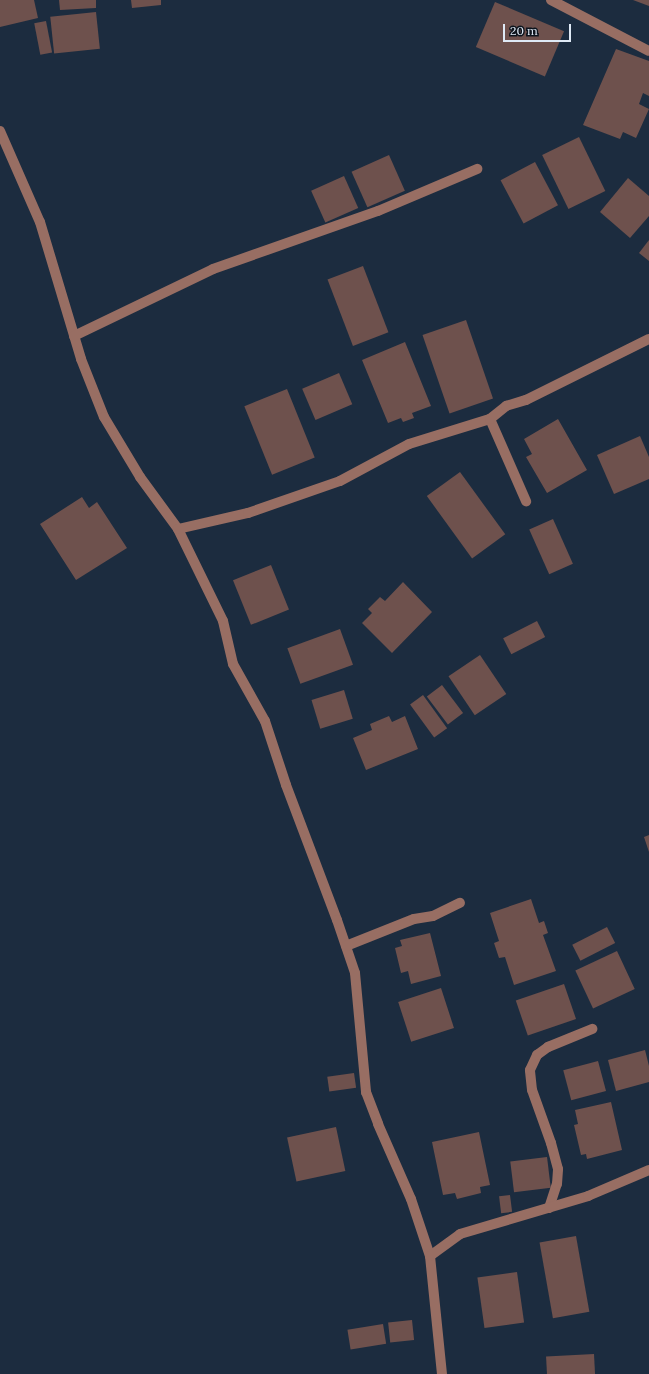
<!DOCTYPE html>
<style>
body{margin:0}
#map{position:relative;width:649px;height:1374px;overflow:hidden;background:#1c2c3f;font-family:Lora,serif}
div>[style]{position:absolute}
.building>*{inset:0;background:#6e514d;transform-origin:0 0}
.minor>*{height:10px;margin:-5px;padding:0 5px;transform-origin:5px;border-radius:5px;background:#986e63}
span{translate:-50% -50%;white-space:nowrap;text-align:center;line-height:1.15;-webkit-text-stroke:3px #0d141d;paint-order:stroke}
.scale{position:absolute;left:503px;top:24px;width:68px;height:18px;box-sizing:border-box;border:2px solid #dfeaf6;border-top:0;padding-left:5px;font-size:12px;line-height:14px;white-space:nowrap;color:#dfeaf6;-webkit-text-stroke:3px #0d141d;paint-order:stroke}
</style>
<div id="map">
<div class="building">
<i style="clip-path:polygon(0 0,34px 0,38px 18px,0 27px)"></i>
<i style="clip-path:polygon(59px 0,96px 0,96px 8px,60px 10px)"></i>
<i style="clip-path:polygon(131px 0,161px 0,161px 5px,132px 8px)"></i>
<i style="clip-path:polygon(633px 0,649px 0,649px 6px)"></i>
<i style="left:495px;top:2px;width:75px;height:49px;rotate:23deg"></i>
<i style="left:96px;top:12px;width:37px;height:46px;rotate:84deg"></i>
<i style="left:46px;top:21px;width:32px;height:12px;rotate:79deg"></i>
<i style="clip-path:polygon(616px 49px,649px 61px,649px 96px,643px 93px,639px 104px,649px 109px,636px 138px,623px 132px,620px 139px,583px 125px)"></i>
<i style="left:579px;top:137px;width:60px;height:41px;rotate:64deg"></i>
<i style="left:389px;top:155px;width:39px;height:41px;rotate:66deg"></i>
<i style="left:535px;top:162px;width:49px;height:39px;rotate:62deg"></i>
<i style="left:344px;top:176px;width:35px;height:36px;rotate:66deg"></i>
<i style="clip-path:polygon(628px 178px,649px 196px,649px 216px,630px 238px,600px 212px)"></i>
<i style="clip-path:polygon(649px 240px,649px 261px,639px 253px)"></i>
<i style="left:363px;top:266px;width:71px;height:38px;rotate:69deg"></i>
<i style="left:466px;top:320px;width:83px;height:46px;rotate:71deg"></i>
<i style="clip-path:polygon(405px 342px,431px 406px,412px 413px,414px 418px,403px 422px,401px 418px,388px 423px,362px 360px)"></i>
<i style="left:339px;top:373px;width:34px;height:40px;rotate:67deg"></i>
<i style="left:287px;top:389px;width:74px;height:46px;rotate:68deg"></i>
<i style="clip-path:polygon(558px 419px,587px 470px,547px 493px,526px 457px,532px 454px,524px 439px)"></i>
<i style="clip-path:polygon(640px 436px,649px 457px,649px 479px,614px 494px,597px 455px)"></i>
<i style="left:460px;top:472px;width:77px;height:41px;rotate:54deg"></i>
<i style="clip-path:polygon(82px 497px,89px 508px,97px 502px,127px 548px,76px 580px,40px 524px)"></i>
<i style="left:553px;top:519px;width:49px;height:26px;rotate:66deg"></i>
<i style="left:271px;top:565px;width:48px;height:41px;rotate:68deg"></i>
<i style="clip-path:polygon(403px 582px,432px 612px,392px 653px,362px 623px,372px 613px,368px 609px,380px 597px,385px 601px)"></i>
<i style="left:537px;top:621px;width:18px;height:38px;rotate:63deg"></i>
<i style="left:340px;top:629px;width:38px;height:56px;rotate:70deg"></i>
<i style="left:480px;top:655px;width:47px;height:38px;rotate:56deg"></i>
<i style="left:442px;top:685px;width:35px;height:19px;rotate:53deg"></i>
<i style="left:344px;top:690px;width:30px;height:34px;rotate:73deg"></i>
<i style="left:423px;top:695px;width:41px;height:16px;rotate:54deg"></i>
<i style="clip-path:polygon(389px 716px,392px 722px,405px 716px,418px 749px,366px 770px,353px 738px,372px 730px,370px 724px)"></i>
<i style="clip-path:polygon(649px 835px,649px 852px,644px 837px)"></i>
<i style="clip-path:polygon(531px 899px,539px 923px,544px 921px,548px 933px,543px 935px,556px 971px,514px 985px,505px 957px,499px 958px,494px 943px,499px 941px,490px 913px)"></i>
<i style="left:607px;top:927px;width:18px;height:39px;rotate:63deg"></i>
<i style="clip-path:polygon(430px 933px,441px 976px,411px 984px,408px 971px,401px 973px,395px 948px,402px 946px,400px 940px)"></i>
<i style="left:617px;top:951px;width:42px;height:46px;rotate:65deg"></i>
<i style="left:564px;top:984px;width:37px;height:51px;rotate:71deg"></i>
<i style="left:441px;top:988px;width:42px;height:45px;rotate:72deg"></i>
<i style="clip-path:polygon(645px 1050px,649px 1066px,649px 1082px,616px 1091px,608px 1060px)"></i>
<i style="left:598px;top:1061px;width:31px;height:36px;rotate:75deg"></i>
<i style="left:354px;top:1073px;width:15px;height:27px;rotate:82deg"></i>
<i style="clip-path:polygon(611px 1102px,622px 1150px,587px 1159px,586px 1154px,581px 1155px,574px 1125px,578px 1124px,575px 1110px)"></i>
<i style="left:336px;top:1127px;width:45px;height:50px;rotate:78deg"></i>
<i style="clip-path:polygon(479px 1132px,490px 1185px,480px 1187px,481px 1193px,457px 1199px,455px 1193px,443px 1195px,432px 1142px)"></i>
<i style="left:547px;top:1157px;width:31px;height:37px;rotate:83deg"></i>
<i style="left:510px;top:1195px;width:17px;height:11px;rotate:83deg"></i>
<i style="left:576px;top:1236px;width:77px;height:37px;rotate:80deg"></i>
<i style="left:517px;top:1272px;width:51px;height:40px;rotate:82deg"></i>
<i style="left:412px;top:1320px;width:20px;height:24px;rotate:84deg"></i>
<i style="left:383px;top:1324px;width:20px;height:36px;rotate:81deg"></i>
<i style="left:594px;top:1354px;width:20px;height:48px;rotate:87deg"></i>
</div>
<div class="minor">
<i style="left:551px;top:0;width:110px;rotate:27.5deg"></i>
<i style="left:0;top:131px;width:99px;rotate:66.3deg"></i>
<i style="left:40px;top:222px;width:143px;rotate:73.3deg"></i>
<i style="left:81px;top:359px;width:62px;rotate:68.4deg"></i>
<i style="left:104px;top:417px;width:70px;rotate:59deg"></i>
<i style="left:140px;top:477px;width:64px;rotate:53.8deg"></i>
<i style="left:178px;top:529px;width:102px;rotate:63.9deg"></i>
<i style="left:223px;top:621px;width:44px;rotate:76.9deg"></i>
<i style="left:233px;top:664px;width:65px;rotate:60.7deg"></i>
<i style="left:265px;top:721px;width:67px;rotate:71.8deg"></i>
<i style="left:286px;top:785px;width:144px;rotate:69.3deg"></i>
<i style="left:337px;top:920px;width:56px;rotate:71.2deg"></i>
<i style="left:355px;top:973px;width:120px;rotate:84.7deg"></i>
<i style="left:366px;top:1092px;width:34px;rotate:69deg"></i>
<i style="left:378px;top:1124px;width:82px;rotate:66.3deg"></i>
<i style="left:411px;top:1199px;width:60px;rotate:71.6deg"></i>
<i style="left:430px;top:1256px;width:119px;rotate:84.2deg"></i>
<i style="left:74px;top:336px;width:154px;rotate:-25.7deg"></i>
<i style="left:213px;top:269px;width:175px;rotate:-19.4deg"></i>
<i style="left:378px;top:211px;width:108px;rotate:-23deg"></i>
<i style="left:490px;top:419px;width:90px;rotate:66.3deg"></i>
<i style="left:178px;top:529px;width:72px;rotate:-12.9deg"></i>
<i style="left:248px;top:513px;width:97px;rotate:-19.2deg"></i>
<i style="left:340px;top:481px;width:78px;rotate:-28.2deg"></i>
<i style="left:409px;top:444px;width:85px;rotate:-17.2deg"></i>
<i style="left:490px;top:419px;width:21px;rotate:-39deg"></i>
<i style="left:506px;top:406px;width:21px;rotate:-17deg"></i>
<i style="left:526px;top:400px;width:137px;rotate:-26.4deg"></i>
<i style="left:346px;top:946px;width:73px;rotate:-21.7deg"></i>
<i style="left:414px;top:919px;width:19px;rotate:-9deg"></i>
<i style="left:433px;top:916px;width:30px;rotate:-26deg"></i>
<i style="left:549px;top:1208px;width:25px;rotate:-72deg"></i>
<i style="left:557px;top:1184px;width:15px;rotate:-86deg"></i>
<i style="left:558px;top:1169px;width:27px;rotate:-105deg"></i>
<i style="left:551px;top:1143px;width:56px;rotate:-109.7deg"></i>
<i style="left:532px;top:1090px;width:20px;rotate:-96deg"></i>
<i style="left:530px;top:1070px;width:17px;rotate:-65deg"></i>
<i style="left:537px;top:1055px;width:14px;rotate:-36deg"></i>
<i style="left:548px;top:1047px;width:48px;rotate:-22.2deg"></i>
<i style="left:430px;top:1256px;width:37px;rotate:-36deg"></i>
<i style="left:460px;top:1234px;width:134px;rotate:-16.5deg"></i>
<i style="left:588px;top:1196px;width:66px;rotate:-23.1deg"></i>
</div>
<div class="scale">20 m</div>
</div>
